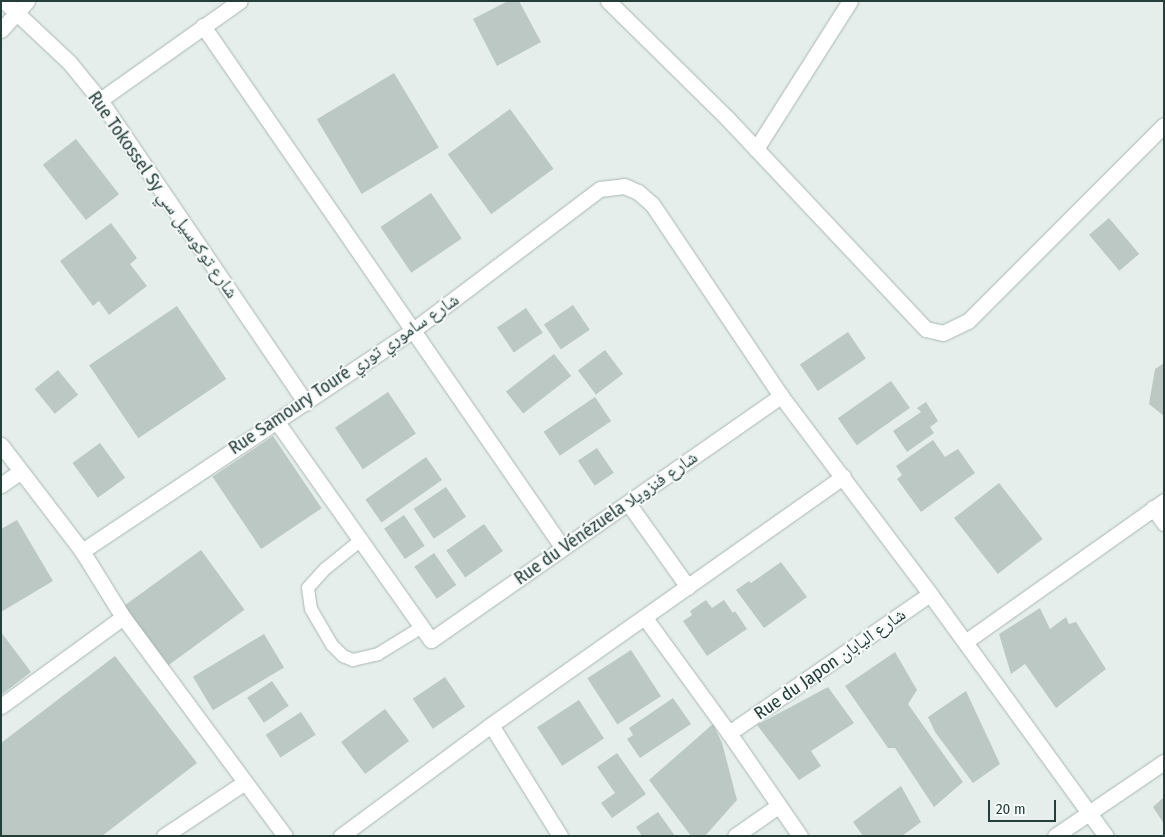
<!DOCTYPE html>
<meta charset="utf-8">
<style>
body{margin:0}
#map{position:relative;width:1165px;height:837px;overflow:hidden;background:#e6eeeb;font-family:"Fira Sans Condensed","Noto Naskh Arabic",sans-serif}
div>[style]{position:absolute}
.building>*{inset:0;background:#bbc8c4;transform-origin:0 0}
.roads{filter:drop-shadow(0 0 1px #a9b6b2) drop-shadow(0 0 1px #a9b6b2)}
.service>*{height:12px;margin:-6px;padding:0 6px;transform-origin:6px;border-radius:6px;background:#fff}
.minor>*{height:15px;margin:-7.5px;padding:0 7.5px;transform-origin:7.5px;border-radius:7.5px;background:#fff}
.tertiary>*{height:15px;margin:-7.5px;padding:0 7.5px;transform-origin:7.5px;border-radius:7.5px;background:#fff}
span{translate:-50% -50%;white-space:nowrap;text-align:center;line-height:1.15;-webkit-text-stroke:4px #f6faf9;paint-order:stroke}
.street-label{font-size:18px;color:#263e3a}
.frame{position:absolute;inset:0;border:2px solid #263e3a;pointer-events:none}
.scale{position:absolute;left:988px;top:800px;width:68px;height:22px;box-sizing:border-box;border:2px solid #263e3a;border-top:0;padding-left:6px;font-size:15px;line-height:18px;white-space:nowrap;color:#263e3a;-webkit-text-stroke:4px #f6faf9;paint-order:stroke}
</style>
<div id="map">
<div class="building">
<i style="clip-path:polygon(508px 1px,519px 1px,541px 42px,497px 66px,473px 19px)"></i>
<i style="left:394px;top:73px;width:87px;height:90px;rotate:59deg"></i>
<i style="left:510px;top:109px;width:74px;height:77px;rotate:54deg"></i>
<i style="left:76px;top:139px;width:70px;height:42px;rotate:52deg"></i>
<i style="left:431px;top:193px;width:55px;height:61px;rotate:56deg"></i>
<i style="left:1109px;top:218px;width:47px;height:26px;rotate:50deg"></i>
<i style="clip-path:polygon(111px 223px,137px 258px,130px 264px,147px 286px,109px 315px,99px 301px,93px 306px,60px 261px)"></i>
<i style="left:573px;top:305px;width:30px;height:35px;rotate:56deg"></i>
<i style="left:177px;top:306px;width:88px;height:106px;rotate:56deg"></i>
<i style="left:526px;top:308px;width:30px;height:35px;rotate:56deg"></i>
<i style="left:848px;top:332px;width:32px;height:58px;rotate:56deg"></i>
<i style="left:605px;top:350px;width:30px;height:34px;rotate:53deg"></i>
<i style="left:554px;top:354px;width:28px;height:61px;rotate:52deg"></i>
<i style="clip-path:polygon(1164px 363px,1164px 416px,1149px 404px,1155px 369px)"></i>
<i style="left:58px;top:370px;width:32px;height:30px;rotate:51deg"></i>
<i style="left:891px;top:381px;width:33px;height:65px;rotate:55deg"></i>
<i style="left:388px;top:392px;width:50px;height:64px;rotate:56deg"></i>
<i style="left:595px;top:397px;width:29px;height:62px;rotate:56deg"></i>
<i style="clip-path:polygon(926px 402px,938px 421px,930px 427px,934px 433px,907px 452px,893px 431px,921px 412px,917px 408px)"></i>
<i style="left:273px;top:436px;width:87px;height:73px;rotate:56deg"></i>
<i style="clip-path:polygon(933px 440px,945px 457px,958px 449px,975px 473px,921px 512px,897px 479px,902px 475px,896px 466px)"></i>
<i style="left:100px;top:443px;width:43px;height:34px;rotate:54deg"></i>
<i style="left:597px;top:448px;width:30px;height:23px;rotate:56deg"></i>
<i style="left:426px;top:457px;width:28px;height:74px;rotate:55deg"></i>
<i style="left:999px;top:483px;width:71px;height:57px;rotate:52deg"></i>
<i style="left:446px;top:487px;width:36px;height:39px;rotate:56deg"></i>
<i style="left:404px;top:515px;width:37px;height:24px;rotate:56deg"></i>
<i style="clip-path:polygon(17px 520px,53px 581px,1px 612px,1px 529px)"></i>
<i style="left:484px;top:524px;width:33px;height:46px;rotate:55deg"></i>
<i style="left:201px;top:550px;width:74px;height:98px;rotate:54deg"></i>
<i style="left:434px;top:553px;width:39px;height:24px;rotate:55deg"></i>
<i style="clip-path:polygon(781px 562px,807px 597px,764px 628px,736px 590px,749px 581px,751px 583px)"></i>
<i style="clip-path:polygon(706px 600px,712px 608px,724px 600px,733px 613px,735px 611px,747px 629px,707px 656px,683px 621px,692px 615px,690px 611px)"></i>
<i style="clip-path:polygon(1040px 608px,1050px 629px,1066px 617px,1069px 624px,1076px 622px,1106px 669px,1056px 708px,1025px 664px,1011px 674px,999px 634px)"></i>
<i style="clip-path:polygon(1px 632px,31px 672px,1px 695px)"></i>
<i style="left:264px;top:634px;width:39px;height:83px;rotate:59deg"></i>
<i style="left:631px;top:650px;width:55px;height:52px;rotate:57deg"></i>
<i style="clip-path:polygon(895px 652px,917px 690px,908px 704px,963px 782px,934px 807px,895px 748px,888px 748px,845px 686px)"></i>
<i style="clip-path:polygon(115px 656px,197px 763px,102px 836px,1px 836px,1px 743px)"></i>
<i style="left:445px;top:677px;width:36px;height:39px;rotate:56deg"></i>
<i style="left:272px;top:681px;width:30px;height:30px;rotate:56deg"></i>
<i style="clip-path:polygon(828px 687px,854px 723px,811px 751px,821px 766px,799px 780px,757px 725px)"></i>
<i style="clip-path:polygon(966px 691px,1000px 764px,973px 783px,935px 732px,928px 717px)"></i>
<i style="clip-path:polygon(673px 698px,691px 724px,640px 758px,627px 739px,633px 735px,629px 728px)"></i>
<i style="left:579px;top:700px;width:46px;height:50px;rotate:57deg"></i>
<i style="left:385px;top:709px;width:40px;height:55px;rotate:53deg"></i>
<i style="left:301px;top:712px;width:27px;height:42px;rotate:57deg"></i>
<i style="clip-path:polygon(713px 724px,722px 743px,737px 800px,705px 836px,691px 836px,649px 780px)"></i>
<i style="clip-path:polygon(617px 753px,646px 794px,612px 818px,601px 803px,615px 793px,597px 767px)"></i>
<i style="clip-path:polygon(901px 786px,921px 822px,902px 836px,863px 836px,853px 822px)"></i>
<i style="clip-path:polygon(1164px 797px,1164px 824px,1153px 807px)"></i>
<i style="clip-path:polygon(658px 812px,675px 836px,642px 836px,636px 827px)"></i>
</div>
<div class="roads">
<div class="service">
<i style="left:361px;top:540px;width:46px;rotate:141.1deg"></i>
<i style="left:325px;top:569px;width:25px;rotate:132deg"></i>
<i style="left:308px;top:588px;width:21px;rotate:82deg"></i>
<i style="left:311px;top:609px;width:42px;rotate:59.7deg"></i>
<i style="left:332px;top:645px;width:16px;rotate:45deg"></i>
<i style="left:343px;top:656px;width:11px;rotate:22deg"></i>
<i style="left:353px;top:660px;width:26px;rotate:-13deg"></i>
<i style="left:378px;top:654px;width:52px;rotate:-31.5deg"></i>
</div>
<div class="minor">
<i style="left:4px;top:1px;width:89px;rotate:43.2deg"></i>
<i style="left:69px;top:62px;width:49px;rotate:50.8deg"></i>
<i style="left:100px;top:100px;width:366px;rotate:55.8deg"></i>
<i style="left:608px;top:1px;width:167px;rotate:44.5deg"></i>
<i style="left:727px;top:118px;width:290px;rotate:46.7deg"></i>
<i style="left:926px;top:329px;width:17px;rotate:13deg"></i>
<i style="left:943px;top:333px;width:28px;rotate:-26deg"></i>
<i style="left:968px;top:321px;width:277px;rotate:-45deg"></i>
<i style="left:203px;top:26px;width:634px;rotate:55.41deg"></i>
<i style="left:100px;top:100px;width:171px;rotate:-35.3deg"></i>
<i style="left:756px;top:149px;width:175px;rotate:-57.6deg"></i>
<i style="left:277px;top:422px;width:267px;rotate:54.8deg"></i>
<i style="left:431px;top:640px;width:427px;rotate:-34.9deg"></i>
<i style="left:1px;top:445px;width:133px;rotate:52.6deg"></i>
<i style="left:82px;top:551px;width:78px;rotate:58.2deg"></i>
<i style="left:123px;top:617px;width:272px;rotate:53.5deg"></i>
<i style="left:1px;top:485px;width:24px;rotate:-35deg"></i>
<i style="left:628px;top:503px;width:103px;rotate:54.5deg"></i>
<i style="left:1153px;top:508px;width:19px;rotate:54deg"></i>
<i style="left:82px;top:551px;width:397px;rotate:-33.7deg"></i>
<i style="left:412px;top:331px;width:236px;rotate:-37.1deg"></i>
<i style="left:600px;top:189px;width:24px;rotate:-7deg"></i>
<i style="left:624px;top:186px;width:15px;rotate:23deg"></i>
<i style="left:638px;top:192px;width:18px;rotate:41deg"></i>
<i style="left:652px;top:204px;width:231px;rotate:56.1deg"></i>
<i style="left:781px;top:396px;width:248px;rotate:53deg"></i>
<i style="left:930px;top:594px;width:299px;rotate:54deg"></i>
<i style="left:645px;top:618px;width:142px;rotate:53.9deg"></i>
<i style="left:729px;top:733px;width:125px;rotate:55.4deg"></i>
<i style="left:965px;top:642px;width:244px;rotate:-35.3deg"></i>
<i style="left:1px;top:706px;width:151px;rotate:-36.1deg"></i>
<i style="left:491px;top:725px;width:131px;rotate:58.1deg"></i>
<i style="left:729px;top:733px;width:244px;rotate:-34.7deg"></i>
<i style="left:164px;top:836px;width:97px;rotate:-33.7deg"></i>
<i style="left:341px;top:836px;width:187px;rotate:-36.5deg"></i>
<i style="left:491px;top:725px;width:431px;rotate:-35.2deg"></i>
<i style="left:735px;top:836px;width:52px;rotate:-34.9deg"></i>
<i style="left:1055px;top:836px;width:132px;rotate:-34.2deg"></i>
</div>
<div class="tertiary">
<i style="left:1px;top:30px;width:39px;rotate:-48deg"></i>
</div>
</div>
<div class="street-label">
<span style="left:163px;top:195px;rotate:55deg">Rue Tokossel Sy شارع توكوسيل سي</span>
<span style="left:344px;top:374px;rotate:-34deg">Rue Samoury Touré شارع ساموري توري</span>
<span style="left:606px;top:518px;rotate:-35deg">Rue du Vénézuela شارع فنزويلا</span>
<span style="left:830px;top:664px;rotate:-35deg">Rue du Japon شارع اليابان</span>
</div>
<div class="frame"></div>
<div class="scale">20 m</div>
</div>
